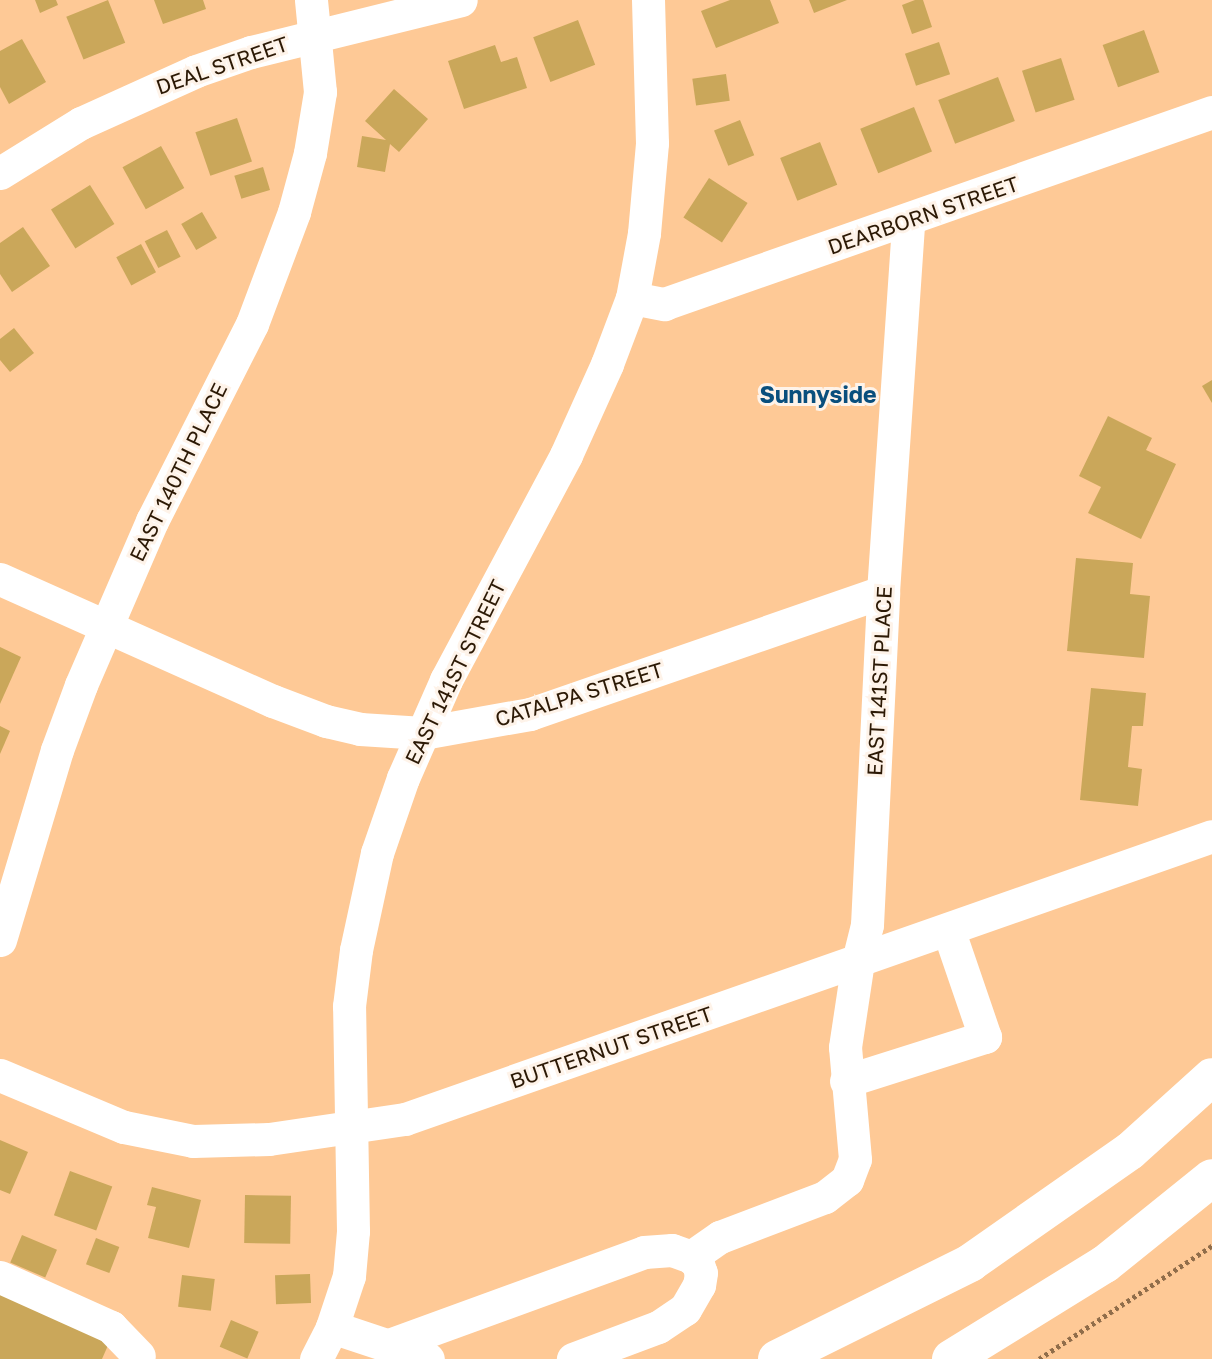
<!DOCTYPE html>
<style>
body{margin:0}
#map{position:relative;width:1212px;height:1359px;overflow:hidden;background:#fec996;font-family:"Golos Text",sans-serif}
div>[style]{position:absolute}
.building>*{inset:0;background:#caa75a;transform-origin:0 0}
.path>*{height:4.5px;margin-top:-2.25px;transform-origin:0;background:repeating-linear-gradient(90deg,#906d4a 0 3.5px,transparent 0 7px)}
.minor>*{height:33px;margin:-16.5px;padding:0 16.5px;transform-origin:16.5px;border-radius:16.5px;background:#fff}
.major>*{height:38px;margin:-19px;padding:0 19px;transform-origin:19px;border-radius:19px;background:#fff}
span{translate:-50% -50%;white-space:nowrap;text-align:center;line-height:1.15;-webkit-text-stroke:6px #fef3e9;paint-order:stroke}
.street-label{font-size:21px;color:#2c1905}
.neighbourhood-label{font-size:23px;color:#094f7d;font-weight:700}
</style>
<div id="map">
<div class="building">
<i style="clip-path:polygon(35px 0,56px 0,58px 5px,40px 13px)"></i>
<i style="left:108px;top:0;width:46px;height:45px;rotate:68deg"></i>
<i style="clip-path:polygon(154px 0,203px 0,206px 9px,163px 24px)"></i>
<i style="clip-path:polygon(730px 0,770px 0,779px 23px,716px 48px,701px 11px)"></i>
<i style="clip-path:polygon(809px 0,847px 0,814px 13px)"></i>
<i style="clip-path:polygon(915px 0,923px 0,932px 27px,912px 34px,902px 5px)"></i>
<i style="left:578px;top:20px;width:48px;height:48px;rotate:69deg"></i>
<i style="left:1144px;top:30px;width:45px;height:44px;rotate:70deg"></i>
<i style="clip-path:polygon(22px 39px,46px 82px,9px 104px,0 87px,0 51px)"></i>
<i style="left:939px;top:42px;width:34px;height:36px;rotate:71deg"></i>
<i style="clip-path:polygon(495px 45px,501px 62px,517px 57px,527px 88px,464px 109px,448px 61px)"></i>
<i style="left:1061px;top:58px;width:44px;height:41px;rotate:72deg"></i>
<i style="left:726px;top:74px;width:27px;height:34px;rotate:82deg"></i>
<i style="left:998px;top:77px;width:47px;height:64px;rotate:69deg"></i>
<i style="clip-path:polygon(394px 89px,428px 119px,399px 152px,390px 144px,385px 172px,357px 167px,362px 136px,386px 140px,365px 121px)"></i>
<i style="left:914px;top:107px;width:48px;height:58px;rotate:68deg"></i>
<i style="left:237px;top:118px;width:46px;height:44px;rotate:71deg"></i>
<i style="left:740px;top:120px;width:38px;height:28px;rotate:68deg"></i>
<i style="left:820px;top:142px;width:46px;height:43px;rotate:68deg"></i>
<i style="left:161px;top:146px;width:48px;height:44px;rotate:61deg"></i>
<i style="left:263px;top:167px;width:24px;height:30px;rotate:73deg"></i>
<i style="left:709px;top:178px;width:46px;height:47px;rotate:33deg"></i>
<i style="left:90px;top:185px;width:46px;height:46px;rotate:58deg"></i>
<i style="left:202px;top:212px;width:30px;height:24px;rotate:60deg"></i>
<i style="clip-path:polygon(23px 227px,50px 266px,12px 292px,0 274px,0 243px)"></i>
<i style="left:167px;top:230px;width:30px;height:25px;rotate:63deg"></i>
<i style="left:141px;top:244px;width:32px;height:28px;rotate:62deg"></i>
<i style="clip-path:polygon(14px 328px,34px 353px,10px 372px,0 360px,0 339px)"></i>
<i style="clip-path:polygon(1212px 380px,1212px 403px,1202px 386px)"></i>
<i style="clip-path:polygon(1108px 416px,1152px 438px,1146px 450px,1176px 464px,1141px 539px,1088px 513px,1101px 487px,1079px 476px)"></i>
<i style="clip-path:polygon(1076px 558px,1133px 563px,1130px 594px,1150px 596px,1144px 658px,1067px 651px)"></i>
<i style="clip-path:polygon(0 647px,21px 657px,0 704px)"></i>
<i style="clip-path:polygon(1091px 688px,1146px 693px,1143px 726px,1132px 726px,1128px 767px,1142px 769px,1138px 806px,1080px 800px)"></i>
<i style="clip-path:polygon(0 726px,10px 731px,0 754px)"></i>
<i style="clip-path:polygon(0 1140px,28px 1152px,10px 1194px,0 1190px)"></i>
<i style="left:70px;top:1171px;width:45px;height:47px;rotate:20deg"></i>
<i style="clip-path:polygon(152px 1187px,201px 1200px,189px 1248px,148px 1238px,156px 1207px,147px 1205px)"></i>
<i style="left:245px;top:1195px;width:46px;height:48px;rotate:1deg"></i>
<i style="left:22px;top:1235px;width:38px;height:30px;rotate:23deg"></i>
<i style="left:96px;top:1238px;width:25px;height:28px;rotate:21deg"></i>
<i style="left:310px;top:1274px;width:29px;height:35px;rotate:88deg"></i>
<i style="left:182px;top:1275px;width:33px;height:32px;rotate:7deg"></i>
<i style="clip-path:polygon(0 1285px,112px 1336px,102px 1359px,0 1359px)"></i>
<i style="left:231px;top:1320px;width:30px;height:29px;rotate:23deg"></i>
</div>
<div class="path">
<i style="left:1039px;top:1359px;width:207px;rotate:-33.2deg"></i>
</div>
<div class="minor">
<i style="left:0;top:173px;width:95px;rotate:-31.7deg"></i>
<i style="left:81px;top:123px;width:126px;rotate:-24.3deg"></i>
<i style="left:196px;top:71px;width:58px;rotate:-19.1deg"></i>
<i style="left:251px;top:52px;width:216px;rotate:-13.9deg"></i>
<i style="left:632px;top:298px;width:33px;rotate:11deg"></i>
<i style="left:664px;top:304px;width:581px;rotate:-19.31deg"></i>
<i style="left:0;top:579px;width:299px;rotate:24.1deg"></i>
<i style="left:273px;top:701px;width:57px;rotate:20.7deg"></i>
<i style="left:326px;top:721px;width:35px;rotate:13deg"></i>
<i style="left:360px;top:729px;width:63px;rotate:3.6deg"></i>
<i style="left:423px;top:733px;width:109px;rotate:-10.1deg"></i>
<i style="left:530px;top:714px;width:373px;rotate:-19.1deg"></i>
<i style="left:0;top:940px;width:198px;rotate:-73.3deg"></i>
<i style="left:57px;top:750px;width:69px;rotate:-69.7deg"></i>
<i style="left:81px;top:685px;width:179px;rotate:-66.6deg"></i>
<i style="left:152px;top:521px;width:221px;rotate:-63.1deg"></i>
<i style="left:252px;top:324px;width:120px;rotate:-69.4deg"></i>
<i style="left:294px;top:212px;width:61px;rotate:-74.8deg"></i>
<i style="left:310px;top:153px;width:62px;rotate:-80.7deg"></i>
<i style="left:320px;top:92px;width:92px;rotate:-95.6deg"></i>
<i style="left:0;top:1075px;width:134px;rotate:22.8deg"></i>
<i style="left:124px;top:1127px;width:70px;rotate:11.5deg"></i>
<i style="left:193px;top:1141px;width:76px;rotate:-1.5deg"></i>
<i style="left:269px;top:1139px;width:137px;rotate:-8.4deg"></i>
<i style="left:405px;top:1119px;width:855px;rotate:-19.32deg"></i>
<i style="left:846px;top:1081px;width:146px;rotate:-17.6deg"></i>
<i style="left:985px;top:1037px;width:114px;rotate:-108.9deg"></i>
<i style="left:691px;top:1257px;width:35px;rotate:-35deg"></i>
<i style="left:720px;top:1237px;width:112px;rotate:-20.9deg"></i>
<i style="left:825px;top:1197px;width:28px;rotate:-38deg"></i>
<i style="left:847px;top:1180px;width:22px;rotate:-69deg"></i>
<i style="left:855px;top:1159px;width:112px;rotate:-95.1deg"></i>
<i style="left:845px;top:1047px;width:87px;rotate:-81.4deg"></i>
<i style="left:858px;top:961px;width:37px;rotate:-76deg"></i>
<i style="left:867px;top:925px;width:333px;rotate:-87.2deg"></i>
<i style="left:883px;top:592px;width:372px;rotate:-86.1deg"></i>
<i style="left:0;top:1277px;width:122px;rotate:24.2deg"></i>
<i style="left:111px;top:1327px;width:40px;rotate:46deg"></i>
<i style="left:332px;top:1327px;width:101px;rotate:18.4deg"></i>
<i style="left:389px;top:1345px;width:271px;rotate:-20deg"></i>
<i style="left:644px;top:1252px;width:28px;rotate:-4deg"></i>
<i style="left:672px;top:1250px;width:20px;rotate:20deg"></i>
<i style="left:691px;top:1257px;width:10px;rotate:45deg"></i>
<i style="left:698px;top:1264px;width:9px;rotate:72deg"></i>
<i style="left:701px;top:1273px;width:12px;rotate:99deg"></i>
<i style="left:699px;top:1285px;width:28px;rotate:120deg"></i>
<i style="left:685px;top:1309px;width:32px;rotate:146deg"></i>
<i style="left:658px;top:1327px;width:91px;rotate:159.4deg"></i>
<i style="left:316px;top:1359px;width:36px;rotate:-63deg"></i>
<i style="left:332px;top:1327px;width:54px;rotate:-71.6deg"></i>
<i style="left:349px;top:1276px;width:45px;rotate:-84.9deg"></i>
<i style="left:353px;top:1231px;width:225px;rotate:-91deg"></i>
<i style="left:349px;top:1006px;width:56px;rotate:-82.9deg"></i>
<i style="left:356px;top:950px;width:99px;rotate:-77.8deg"></i>
<i style="left:377px;top:853px;width:79px;rotate:-70.9deg"></i>
<i style="left:403px;top:778px;width:107px;rotate:-66.3deg"></i>
<i style="left:446px;top:680px;width:255px;rotate:-61.9deg"></i>
<i style="left:566px;top:455px;width:100px;rotate:-65.7deg"></i>
<i style="left:607px;top:364px;width:71px;rotate:-69.3deg"></i>
<i style="left:632px;top:298px;width:66px;rotate:-79.5deg"></i>
<i style="left:644px;top:233px;width:90px;rotate:-84.9deg"></i>
<i style="left:652px;top:143px;width:143px;rotate:-91.6deg"></i>
</div>
<div class="major">
<i style="left:777px;top:1359px;width:216px;rotate:-26.4deg"></i>
<i style="left:970px;top:1263px;width:195px;rotate:-35deg"></i>
<i style="left:1130px;top:1151px;width:110px;rotate:-42.1deg"></i>
<i style="left:951px;top:1359px;width:181px;rotate:-31.7deg"></i>
<i style="left:1105px;top:1264px;width:137px;rotate:-38.8deg"></i>
</div>
<div class="street-label">
<span style="left:222px;top:65px;rotate:-19deg">DEAL STREET</span>
<span style="left:923px;top:215px;rotate:-19deg">DEARBORN STREET</span>
<span style="left:178px;top:472px;rotate:-64deg">EAST 140TH PLACE</span>
<span style="left:455px;top:672px;rotate:-64deg">EAST 141ST STREET</span>
<span style="left:879px;top:681px;rotate:-87deg">EAST 141ST PLACE</span>
<span style="left:579px;top:694px;rotate:-17deg">CATALPA STREET</span>
<span style="left:611px;top:1047px;rotate:-19deg">BUTTERNUT STREET</span>
</div>
<div class="neighbourhood-label">
<span style="left:818px;top:394px">Sunnyside</span>
</div>
</div>
